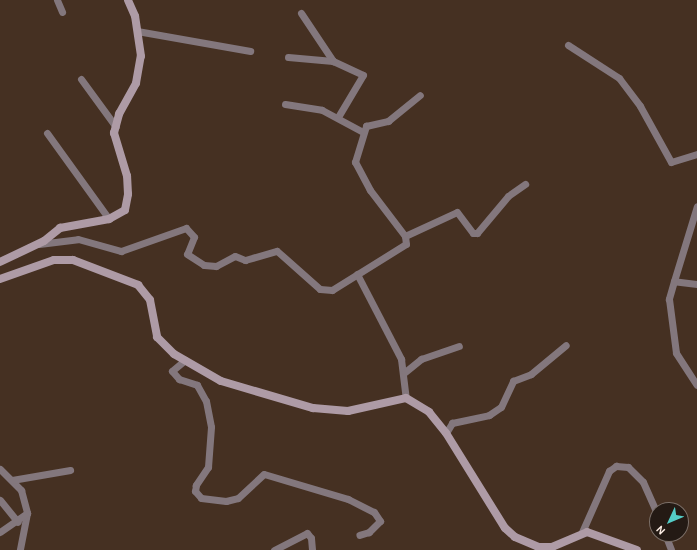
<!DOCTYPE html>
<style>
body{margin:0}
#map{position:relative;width:697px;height:550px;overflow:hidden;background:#453022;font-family:Karla,sans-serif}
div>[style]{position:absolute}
.street>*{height:7px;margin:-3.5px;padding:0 3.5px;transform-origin:3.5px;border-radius:3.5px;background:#83777d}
.secondary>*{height:8px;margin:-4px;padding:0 4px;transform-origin:4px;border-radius:4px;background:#ae9ba6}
span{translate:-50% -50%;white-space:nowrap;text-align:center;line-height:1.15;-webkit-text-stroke:4px #241a14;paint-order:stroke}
.north{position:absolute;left:649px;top:502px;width:40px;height:40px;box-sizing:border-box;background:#241a14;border:1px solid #7b6f68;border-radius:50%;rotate:226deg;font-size:11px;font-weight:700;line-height:16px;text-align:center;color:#feefe6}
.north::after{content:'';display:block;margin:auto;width:14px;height:18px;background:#54cdc7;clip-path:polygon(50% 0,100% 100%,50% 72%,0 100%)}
</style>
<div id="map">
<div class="street">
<i style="left:57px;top:0;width:13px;rotate:67deg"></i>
<i style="left:301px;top:13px;width:58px;rotate:56.3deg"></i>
<i style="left:137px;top:31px;width:115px;rotate:10deg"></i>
<i style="left:568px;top:45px;width:61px;rotate:32.9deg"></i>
<i style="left:619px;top:78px;width:35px;rotate:53deg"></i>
<i style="left:640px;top:106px;width:64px;rotate:61deg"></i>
<i style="left:671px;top:162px;width:27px;rotate:-17deg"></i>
<i style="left:288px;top:57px;width:45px;rotate:5.1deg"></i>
<i style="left:333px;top:61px;width:33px;rotate:25deg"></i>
<i style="left:363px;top:75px;width:49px;rotate:120.8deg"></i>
<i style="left:81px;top:79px;width:59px;rotate:53.9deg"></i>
<i style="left:285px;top:104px;width:37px;rotate:9deg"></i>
<i style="left:322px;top:110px;width:47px;rotate:28.2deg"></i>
<i style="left:47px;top:133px;width:106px;rotate:54.2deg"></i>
<i style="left:405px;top:236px;width:57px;rotate:-24.8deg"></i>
<i style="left:457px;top:212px;width:26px;rotate:53deg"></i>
<i style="left:473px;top:233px;width:4px"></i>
<i style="left:477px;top:233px;width:48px;rotate:-50deg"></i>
<i style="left:508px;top:196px;width:21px;rotate:-35deg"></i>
<i style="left:39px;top:244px;width:39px;rotate:-7deg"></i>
<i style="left:78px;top:239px;width:45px;rotate:15.6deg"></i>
<i style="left:121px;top:251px;width:69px;rotate:-19.5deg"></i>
<i style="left:186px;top:228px;width:12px;rotate:48deg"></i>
<i style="left:194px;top:237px;width:18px;rotate:112deg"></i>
<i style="left:187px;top:254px;width:20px;rotate:33deg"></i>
<i style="left:204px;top:265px;width:12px;rotate:5deg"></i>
<i style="left:216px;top:266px;width:21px;rotate:-28deg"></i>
<i style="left:235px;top:256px;width:11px;rotate:22deg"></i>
<i style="left:245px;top:260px;width:33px;rotate:-16deg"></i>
<i style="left:277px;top:251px;width:57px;rotate:41.5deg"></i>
<i style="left:320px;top:289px;width:12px;rotate:5deg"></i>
<i style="left:332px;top:290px;width:87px;rotate:-31.9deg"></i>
<i style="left:406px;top:244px;width:8px;rotate:-97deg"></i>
<i style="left:405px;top:236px;width:58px;rotate:-127.3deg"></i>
<i style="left:370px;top:190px;width:32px;rotate:-118deg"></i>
<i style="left:355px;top:162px;width:38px;rotate:-73deg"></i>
<i style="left:366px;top:126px;width:23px;rotate:-13deg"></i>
<i style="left:388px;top:121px;width:41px;rotate:-39.1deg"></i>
<i style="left:357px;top:274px;width:96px;rotate:62.6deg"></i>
<i style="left:401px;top:359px;width:39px;rotate:83deg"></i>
<i style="left:674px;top:281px;width:78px;rotate:-73deg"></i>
<i style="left:697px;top:284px;width:23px;rotate:-173deg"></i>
<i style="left:674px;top:281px;width:19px;rotate:106deg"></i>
<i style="left:669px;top:299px;width:54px;rotate:82.6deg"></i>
<i style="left:676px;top:353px;width:38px;rotate:57deg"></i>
<i style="left:185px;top:360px;width:17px;rotate:140deg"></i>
<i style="left:172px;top:371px;width:11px;rotate:49deg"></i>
<i style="left:179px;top:379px;width:19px;rotate:18deg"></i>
<i style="left:197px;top:385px;width:18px;rotate:61deg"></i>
<i style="left:206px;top:401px;width:26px;rotate:79deg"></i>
<i style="left:211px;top:427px;width:40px;rotate:94.3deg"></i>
<i style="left:208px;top:467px;width:22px;rotate:124deg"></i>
<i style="left:196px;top:485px;width:6px;rotate:99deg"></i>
<i style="left:195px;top:491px;width:9px;rotate:49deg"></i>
<i style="left:201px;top:498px;width:25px;rotate:7deg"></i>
<i style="left:226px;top:501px;width:12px;rotate:-14deg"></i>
<i style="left:238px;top:498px;width:35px;rotate:-43deg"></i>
<i style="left:264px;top:474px;width:88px;rotate:16.6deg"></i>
<i style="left:348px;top:499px;width:29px;rotate:27deg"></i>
<i style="left:374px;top:512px;width:11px;rotate:56deg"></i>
<i style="left:380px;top:521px;width:16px;rotate:135deg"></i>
<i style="left:369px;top:532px;width:10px;rotate:163deg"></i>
<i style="left:405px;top:372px;width:21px;rotate:-39deg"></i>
<i style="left:421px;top:359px;width:40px;rotate:-18.9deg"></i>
<i style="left:446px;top:433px;width:12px;rotate:-59deg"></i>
<i style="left:452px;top:423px;width:38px;rotate:-12deg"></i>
<i style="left:489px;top:415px;width:14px;rotate:-34deg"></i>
<i style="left:501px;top:407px;width:29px;rotate:-65deg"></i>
<i style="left:513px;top:381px;width:19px;rotate:-21deg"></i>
<i style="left:531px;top:374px;width:45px;rotate:-39.6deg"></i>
<i style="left:0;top:469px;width:30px;rotate:45deg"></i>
<i style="left:21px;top:490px;width:24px;rotate:75deg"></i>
<i style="left:27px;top:513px;width:38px;rotate:101deg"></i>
<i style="left:12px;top:480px;width:59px;rotate:-9.8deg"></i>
<i style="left:0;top:500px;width:28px;rotate:51deg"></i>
<i style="left:0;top:532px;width:33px;rotate:-35deg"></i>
<i style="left:582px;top:532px;width:67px;rotate:-66.1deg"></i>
<i style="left:609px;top:471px;width:9px;rotate:-36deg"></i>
<i style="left:616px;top:466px;width:12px;rotate:5deg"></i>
<i style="left:628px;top:467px;width:21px;rotate:45deg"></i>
<i style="left:643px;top:482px;width:35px;rotate:66deg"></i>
<i style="left:665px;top:534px;width:17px;rotate:69deg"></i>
<i style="left:274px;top:550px;width:37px;rotate:-27deg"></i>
<i style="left:307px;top:533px;width:6px;rotate:51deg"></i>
<i style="left:311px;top:538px;width:12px;rotate:85deg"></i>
</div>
<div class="secondary">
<i style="left:0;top:262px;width:49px;rotate:-25.5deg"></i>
<i style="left:44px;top:241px;width:21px;rotate:-39deg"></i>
<i style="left:60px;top:228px;width:50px;rotate:-10.4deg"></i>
<i style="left:109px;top:219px;width:18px;rotate:-29deg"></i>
<i style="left:125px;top:210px;width:16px;rotate:-79deg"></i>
<i style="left:128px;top:194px;width:18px;rotate:-93deg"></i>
<i style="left:127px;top:176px;width:45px;rotate:-106.8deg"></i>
<i style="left:114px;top:133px;width:20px;rotate:-75deg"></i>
<i style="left:119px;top:114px;width:35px;rotate:-61deg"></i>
<i style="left:136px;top:83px;width:27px;rotate:-80deg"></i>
<i style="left:141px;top:56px;width:40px;rotate:-98.5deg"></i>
<i style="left:135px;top:16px;width:17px;rotate:-114deg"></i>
<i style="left:0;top:279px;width:57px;rotate:-19.4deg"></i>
<i style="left:54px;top:260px;width:19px"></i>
<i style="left:73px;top:260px;width:70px;rotate:21deg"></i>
<i style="left:138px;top:285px;width:19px;rotate:51deg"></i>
<i style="left:150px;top:300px;width:38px;rotate:79deg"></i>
<i style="left:157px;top:337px;width:24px;rotate:45deg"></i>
<i style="left:174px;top:354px;width:54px;rotate:29.9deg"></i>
<i style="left:221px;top:381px;width:96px;rotate:16.4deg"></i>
<i style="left:313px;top:408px;width:35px;rotate:5deg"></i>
<i style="left:348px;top:411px;width:59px;rotate:-12.6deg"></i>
<i style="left:406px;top:398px;width:27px;rotate:31deg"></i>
<i style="left:429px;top:412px;width:27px;rotate:51deg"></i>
<i style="left:446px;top:433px;width:112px;rotate:58.2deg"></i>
<i style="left:505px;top:528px;width:13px;rotate:42deg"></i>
<i style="left:515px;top:537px;width:25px;rotate:23deg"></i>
<i style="left:538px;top:547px;width:14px"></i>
<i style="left:552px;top:547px;width:38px;rotate:-23deg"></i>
<i style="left:587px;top:532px;width:53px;rotate:19.8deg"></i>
</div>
<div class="north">N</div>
</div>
